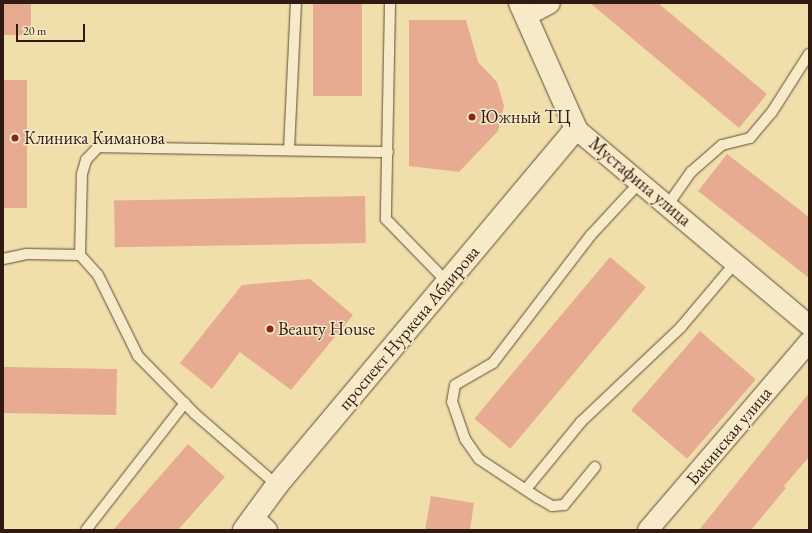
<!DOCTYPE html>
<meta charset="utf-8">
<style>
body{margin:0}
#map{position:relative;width:812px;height:533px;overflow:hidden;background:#f1dfab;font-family:"EB Garamond",serif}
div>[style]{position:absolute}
.building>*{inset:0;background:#e7ab92;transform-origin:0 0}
.roads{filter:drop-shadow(0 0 1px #604b38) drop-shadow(0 0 1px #604b38)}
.service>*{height:10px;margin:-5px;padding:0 5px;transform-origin:5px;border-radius:5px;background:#f6eac8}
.minor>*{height:20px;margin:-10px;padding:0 10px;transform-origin:10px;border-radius:10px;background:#f6eac8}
.secondary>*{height:22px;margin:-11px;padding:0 11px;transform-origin:11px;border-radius:11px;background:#f6eac8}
.dots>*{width:11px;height:11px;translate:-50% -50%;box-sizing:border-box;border:2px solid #f6eac8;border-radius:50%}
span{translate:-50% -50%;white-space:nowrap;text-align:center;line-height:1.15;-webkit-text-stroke:3px #f6eac8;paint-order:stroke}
.poi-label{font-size:18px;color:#301a12}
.left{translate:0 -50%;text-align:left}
.street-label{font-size:18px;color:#301a12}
.frame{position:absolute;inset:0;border:4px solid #301a12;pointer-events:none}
.scale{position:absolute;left:16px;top:24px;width:69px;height:18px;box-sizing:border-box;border:2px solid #301a12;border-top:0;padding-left:5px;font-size:12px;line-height:14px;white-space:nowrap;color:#301a12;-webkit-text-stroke:3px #f6eac8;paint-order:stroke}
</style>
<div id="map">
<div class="building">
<i style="left:3px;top:3px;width:28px;height:32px"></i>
<i style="left:313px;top:3px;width:49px;height:93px"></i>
<i style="clip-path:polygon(590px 3px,658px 3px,767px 94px,739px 128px)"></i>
<i style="clip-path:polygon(409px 20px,466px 20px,478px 62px,497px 82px,504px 106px,498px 131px,459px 172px,409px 166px)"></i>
<i style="left:3px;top:80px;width:24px;height:128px"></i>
<i style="clip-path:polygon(727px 154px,809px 217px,809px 278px,698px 191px)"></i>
<i style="left:365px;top:196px;width:47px;height:251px;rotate:89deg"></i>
<i style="left:610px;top:257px;width:47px;height:211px;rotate:40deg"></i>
<i style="clip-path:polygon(310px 279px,353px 315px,291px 390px,240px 352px,212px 389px,180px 363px,242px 285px)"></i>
<i style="left:700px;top:331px;width:74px;height:105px;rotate:41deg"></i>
<i style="left:3px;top:367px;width:114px;height:46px;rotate:1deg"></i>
<i style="clip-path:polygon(809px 393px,809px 457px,784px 486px,786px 488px,751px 530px,699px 530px)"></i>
<i style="clip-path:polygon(188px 444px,225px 477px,178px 530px,113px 530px)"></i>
<i style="clip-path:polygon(431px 496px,474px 503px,470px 530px,425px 530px)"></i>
</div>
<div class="roads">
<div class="service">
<i style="left:390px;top:3px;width:216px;rotate:91.1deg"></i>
<i style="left:386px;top:219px;width:88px;rotate:45.9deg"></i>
<i style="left:289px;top:150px;width:147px;rotate:-87.3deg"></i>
<i style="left:667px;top:206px;width:42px;rotate:-54.8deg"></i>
<i style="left:691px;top:172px;width:41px;rotate:-41.1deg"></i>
<i style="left:722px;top:145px;width:29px;rotate:-14deg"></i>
<i style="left:750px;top:138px;width:34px;rotate:-50deg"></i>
<i style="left:772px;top:112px;width:69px;rotate:-57.5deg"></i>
<i style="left:80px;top:255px;width:81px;rotate:-88.6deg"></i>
<i style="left:82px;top:174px;width:15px;rotate:-74deg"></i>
<i style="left:86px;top:160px;width:18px;rotate:-47deg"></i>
<i style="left:98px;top:147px;width:290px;rotate:1deg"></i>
<i style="left:3px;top:259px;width:24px;rotate:-12deg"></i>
<i style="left:26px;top:254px;width:54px;rotate:1.1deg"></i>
<i style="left:80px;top:255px;width:27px;rotate:48deg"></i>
<i style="left:98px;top:275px;width:90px;rotate:63.7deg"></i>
<i style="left:138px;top:356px;width:81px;rotate:45.5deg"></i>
<i style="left:195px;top:414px;width:108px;rotate:40.9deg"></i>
<i style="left:595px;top:467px;width:49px;rotate:129.2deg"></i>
<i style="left:564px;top:505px;width:12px;rotate:175deg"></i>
<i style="left:552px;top:506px;width:16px;rotate:-150deg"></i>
<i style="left:538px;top:498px;width:71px;rotate:-146.5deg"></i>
<i style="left:479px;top:459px;width:24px;rotate:-125deg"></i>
<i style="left:465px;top:439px;width:39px;rotate:-109deg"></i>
<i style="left:452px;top:402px;width:17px;rotate:-80deg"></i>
<i style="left:455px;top:385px;width:44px;rotate:-30.1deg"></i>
<i style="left:493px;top:363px;width:161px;rotate:-52.6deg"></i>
<i style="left:591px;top:235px;width:72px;rotate:-47.2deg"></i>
<i style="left:526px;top:489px;width:87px;rotate:-50.6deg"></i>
<i style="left:581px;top:422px;width:138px;rotate:-43.5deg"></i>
<i style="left:681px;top:327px;width:84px;rotate:-49.8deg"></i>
<i style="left:86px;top:530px;width:161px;rotate:-52.1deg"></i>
</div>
<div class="minor">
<i style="left:526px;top:16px;width:27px;rotate:-28deg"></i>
<i style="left:576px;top:129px;width:304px;rotate:40.1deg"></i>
<i style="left:254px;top:518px;width:18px;rotate:43deg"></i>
<i style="left:648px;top:530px;width:248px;rotate:-49.4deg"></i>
</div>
<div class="secondary">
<i style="left:244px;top:530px;width:56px;rotate:-53.7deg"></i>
<i style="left:277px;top:485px;width:465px;rotate:-50deg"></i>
<i style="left:576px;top:129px;width:138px;rotate:-114deg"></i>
</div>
</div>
<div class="dots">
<i style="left:472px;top:117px;background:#8f2418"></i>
<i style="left:15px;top:138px;background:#8f2418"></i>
<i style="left:270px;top:329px;background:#8f2418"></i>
</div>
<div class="poi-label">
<span class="left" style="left:480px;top:117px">Южный ТЦ</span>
<span class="left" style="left:24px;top:138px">Клиника Киманова</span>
<span class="left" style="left:278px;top:329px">Beauty House</span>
</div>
<div class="street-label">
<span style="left:640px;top:182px;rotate:40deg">Мустафина улица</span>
<span style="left:409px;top:328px;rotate:-50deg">проспект Нуркена Абдирова</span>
<span style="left:729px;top:436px;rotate:-50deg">Бакинская улица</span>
</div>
<div class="frame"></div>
<div class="scale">20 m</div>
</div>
